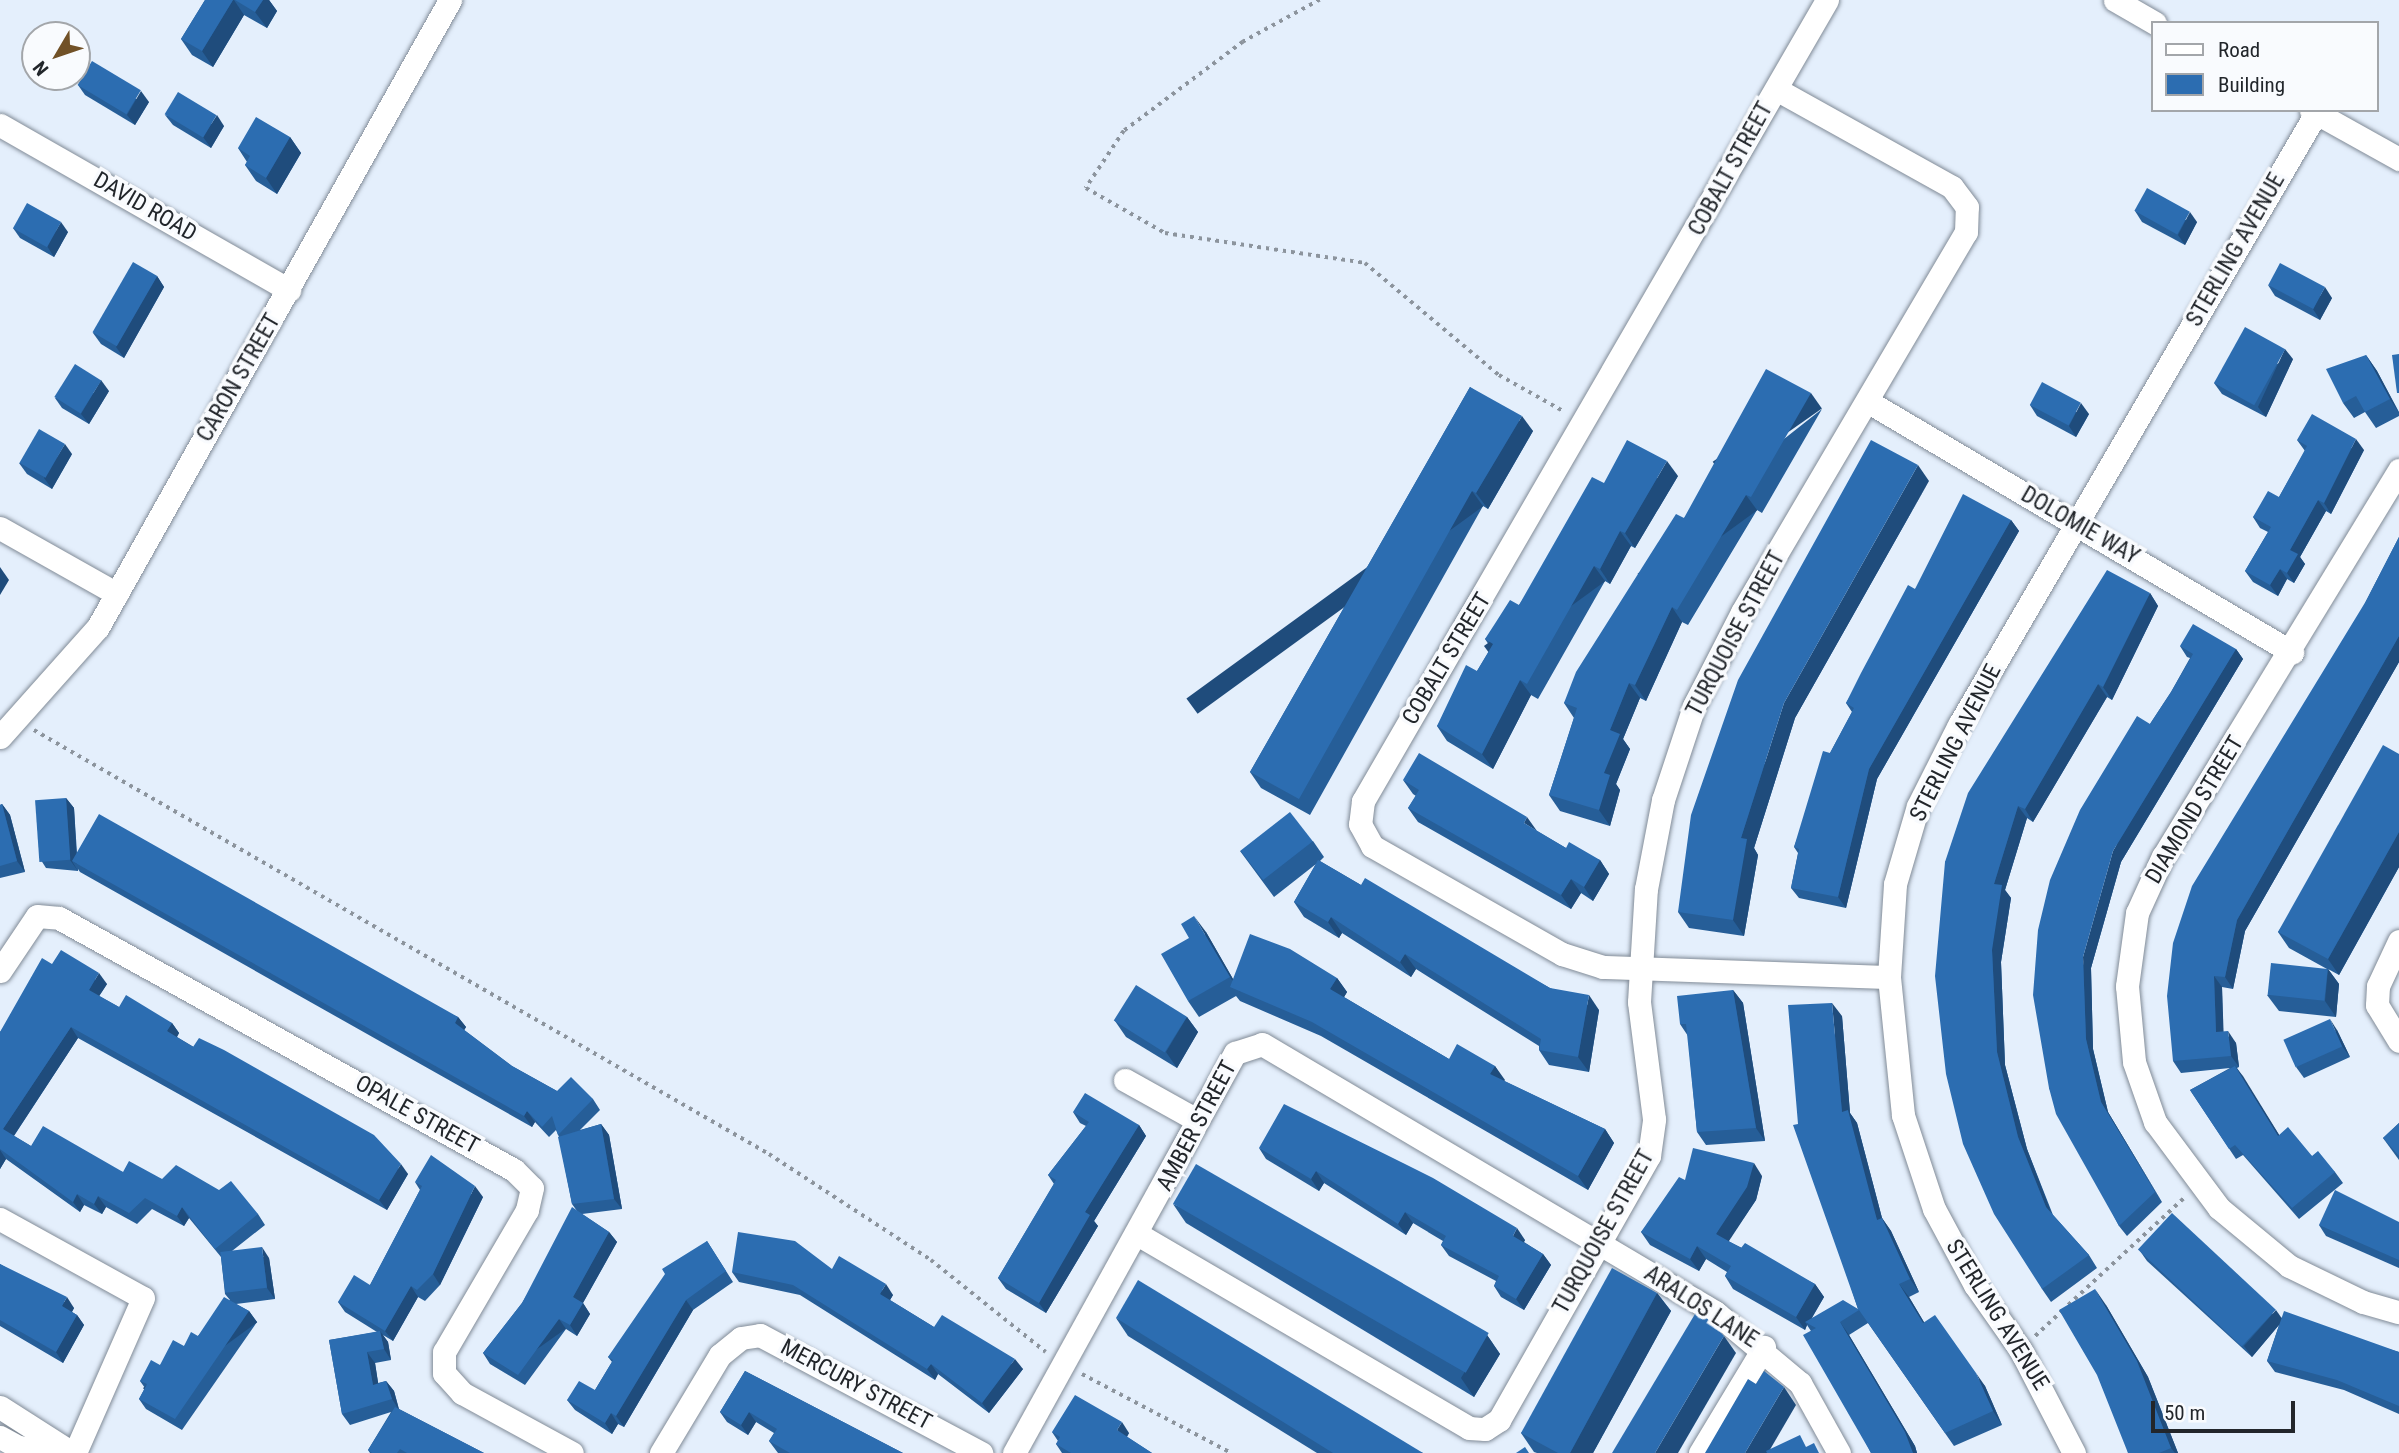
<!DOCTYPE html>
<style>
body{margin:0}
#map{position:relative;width:2399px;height:1453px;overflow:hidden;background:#e4effc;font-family:"Roboto Condensed",sans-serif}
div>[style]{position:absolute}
.path>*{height:3.5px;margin-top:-1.75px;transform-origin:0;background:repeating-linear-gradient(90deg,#8c949d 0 3.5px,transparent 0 8.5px)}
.roads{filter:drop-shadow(0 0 2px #818b97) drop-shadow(0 0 2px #818b97)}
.minor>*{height:23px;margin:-11.5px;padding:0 11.5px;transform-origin:11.5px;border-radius:11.5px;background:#fff}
.wall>*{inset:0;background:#265e98}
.shaded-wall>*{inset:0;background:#1f4c7c;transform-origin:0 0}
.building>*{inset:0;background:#2c6db1;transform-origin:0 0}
span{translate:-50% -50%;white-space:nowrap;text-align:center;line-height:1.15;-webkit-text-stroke:7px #f9fbfe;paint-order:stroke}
.street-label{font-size:23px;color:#22262b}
.legend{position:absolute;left:2151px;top:21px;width:228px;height:91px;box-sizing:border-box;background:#f9fbfe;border:2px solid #a3a6aa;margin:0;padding:9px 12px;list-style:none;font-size:21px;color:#22262b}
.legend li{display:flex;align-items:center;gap:14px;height:35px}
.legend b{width:35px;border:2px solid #a3a6aa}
.north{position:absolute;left:21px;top:21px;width:70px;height:70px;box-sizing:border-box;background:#f9fbfe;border:2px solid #a3a6aa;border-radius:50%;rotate:231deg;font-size:19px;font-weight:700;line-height:28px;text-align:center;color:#22262b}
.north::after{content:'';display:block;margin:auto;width:24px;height:32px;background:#715127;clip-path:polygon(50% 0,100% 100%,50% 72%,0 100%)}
.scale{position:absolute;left:2151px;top:1401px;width:144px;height:32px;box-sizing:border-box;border:4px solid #22262b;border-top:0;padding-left:9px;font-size:21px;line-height:24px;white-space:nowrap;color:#22262b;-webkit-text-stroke:5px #f9fbfe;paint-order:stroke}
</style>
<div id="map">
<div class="path">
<i style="left:1320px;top:0;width:88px;rotate:151.4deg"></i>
<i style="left:1243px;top:42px;width:149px;rotate:143.2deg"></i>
<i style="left:1124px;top:131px;width:69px;rotate:123.7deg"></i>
<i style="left:1086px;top:188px;width:91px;rotate:29.7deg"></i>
<i style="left:1165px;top:233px;width:202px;rotate:8.5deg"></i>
<i style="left:1365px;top:263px;width:175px;rotate:39.9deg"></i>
<i style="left:1499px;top:375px;width:76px;rotate:29.3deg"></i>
<i style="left:34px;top:730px;width:849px;rotate:29.98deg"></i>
<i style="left:769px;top:1154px;width:194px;rotate:33.2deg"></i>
<i style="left:931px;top:1260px;width:147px;rotate:38.7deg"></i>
<i style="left:2068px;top:1305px;width:161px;rotate:-42.7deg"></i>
<i style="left:2035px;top:1336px;width:38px;rotate:-43deg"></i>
<i style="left:1082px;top:1374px;width:169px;rotate:27.9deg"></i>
</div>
<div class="roads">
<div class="minor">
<i style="left:1827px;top:0;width:926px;rotate:120.08deg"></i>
<i style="left:1363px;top:801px;width:23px;rotate:97deg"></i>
<i style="left:1360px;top:824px;width:25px;rotate:61deg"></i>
<i style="left:1372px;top:846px;width:219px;rotate:29.6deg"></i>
<i style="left:1562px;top:954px;width:43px;rotate:17.6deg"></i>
<i style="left:1603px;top:967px;width:286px;rotate:2deg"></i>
<i style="left:2115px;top:0;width:46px;rotate:29.9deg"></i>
<i style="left:2311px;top:110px;width:101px;rotate:29.1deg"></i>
<i style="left:0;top:125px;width:333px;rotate:29.7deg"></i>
<i style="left:1867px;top:401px;width:494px;rotate:30.6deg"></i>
<i style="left:2399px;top:470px;width:452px;rotate:121.4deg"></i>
<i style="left:2163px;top:856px;width:63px;rotate:114.5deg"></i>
<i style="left:2137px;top:913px;width:74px;rotate:97.8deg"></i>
<i style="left:2127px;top:986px;width:76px;rotate:84.7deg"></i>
<i style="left:2134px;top:1062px;width:64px;rotate:70.7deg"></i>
<i style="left:2155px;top:1122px;width:107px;rotate:53.3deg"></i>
<i style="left:2219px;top:1208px;width:91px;rotate:39.6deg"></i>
<i style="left:2289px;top:1266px;width:82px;rotate:25.9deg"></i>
<i style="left:2363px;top:1302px;width:37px;rotate:16deg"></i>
<i style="left:0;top:528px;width:134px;rotate:29.4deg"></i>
<i style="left:0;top:737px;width:147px;rotate:-48.3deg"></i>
<i style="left:98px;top:627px;width:719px;rotate:-60.69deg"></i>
<i style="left:2399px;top:941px;width:50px;rotate:115deg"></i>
<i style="left:2378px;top:986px;width:19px;rotate:93deg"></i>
<i style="left:2377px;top:1005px;width:42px;rotate:58.6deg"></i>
<i style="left:0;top:971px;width:66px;rotate:-56.1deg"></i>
<i style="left:37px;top:916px;width:22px;rotate:5deg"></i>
<i style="left:59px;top:918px;width:520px;rotate:28.98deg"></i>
<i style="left:514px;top:1170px;width:25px;rotate:45deg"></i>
<i style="left:532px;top:1188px;width:23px;rotate:103deg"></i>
<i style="left:527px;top:1210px;width:164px;rotate:120.3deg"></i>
<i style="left:444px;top:1352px;width:21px;rotate:90deg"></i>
<i style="left:444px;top:1373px;width:27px;rotate:48deg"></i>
<i style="left:462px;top:1393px;width:125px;rotate:28.6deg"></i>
<i style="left:1125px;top:1080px;width:82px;rotate:29.1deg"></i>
<i style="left:0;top:1219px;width:163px;rotate:28.9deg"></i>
<i style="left:143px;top:1298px;width:169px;rotate:113.7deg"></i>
<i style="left:1139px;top:1235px;width:382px;rotate:30.3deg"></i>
<i style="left:1469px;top:1428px;width:16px;rotate:4deg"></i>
<i style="left:1485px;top:1429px;width:17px;rotate:-33deg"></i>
<i style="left:1499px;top:1420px;width:304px;rotate:-60.4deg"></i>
<i style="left:1649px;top:1156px;width:37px;rotate:-82deg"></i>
<i style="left:1654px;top:1119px;width:118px;rotate:-97.3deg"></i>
<i style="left:1639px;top:1002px;width:113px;rotate:-86.5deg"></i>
<i style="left:1646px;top:889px;width:91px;rotate:-79.2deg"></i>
<i style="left:1663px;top:800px;width:99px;rotate:-71.7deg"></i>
<i style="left:1694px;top:706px;width:106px;rotate:-62.9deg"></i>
<i style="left:1742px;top:612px;width:441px;rotate:-59.5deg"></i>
<i style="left:1966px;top:232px;width:25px;rotate:-88deg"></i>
<i style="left:1967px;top:207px;width:25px;rotate:-127deg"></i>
<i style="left:1952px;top:187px;width:201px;rotate:-150.9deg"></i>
<i style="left:0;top:1407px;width:85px;rotate:32.6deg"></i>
<i style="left:0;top:1437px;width:21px;rotate:29deg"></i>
<i style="left:18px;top:1447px;width:45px;rotate:7.6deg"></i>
<i style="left:661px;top:1453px;width:114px;rotate:-59deg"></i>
<i style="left:720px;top:1355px;width:27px;rotate:-39deg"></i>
<i style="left:741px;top:1338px;width:19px;rotate:-9deg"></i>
<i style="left:760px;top:1335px;width:251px;rotate:28.1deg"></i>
<i style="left:1014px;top:1453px;width:457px;rotate:-61.1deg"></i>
<i style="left:1235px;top:1053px;width:28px;rotate:-18deg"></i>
<i style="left:1262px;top:1044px;width:526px;rotate:30.61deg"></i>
<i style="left:1715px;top:1312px;width:111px;rotate:39.9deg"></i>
<i style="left:1800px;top:1383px;width:80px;rotate:60.9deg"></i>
<i style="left:1700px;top:1453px;width:124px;rotate:-58.9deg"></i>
<i style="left:2074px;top:1453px;width:117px;rotate:-117.4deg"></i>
<i style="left:2020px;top:1349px;width:78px;rotate:-125.1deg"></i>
<i style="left:1975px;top:1285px;width:86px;rotate:-118.3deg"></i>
<i style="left:1934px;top:1209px;width:99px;rotate:-108.3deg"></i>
<i style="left:1903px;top:1115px;width:139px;rotate:-95.8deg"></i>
<i style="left:1889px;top:977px;width:93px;rotate:-86.3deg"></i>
<i style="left:1895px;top:884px;width:81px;rotate:-73.6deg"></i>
<i style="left:1918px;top:806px;width:91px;rotate:-63.2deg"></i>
<i style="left:1959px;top:725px;width:709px;rotate:-59.74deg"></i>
</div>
</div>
<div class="wall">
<i style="clip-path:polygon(205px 0,269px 0,277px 11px,267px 28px,244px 15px,213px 67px,192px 55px,181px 39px)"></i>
<i style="clip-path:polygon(78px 85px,149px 102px,135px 125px,85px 95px)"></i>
<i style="clip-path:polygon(165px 115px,224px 126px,211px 148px,173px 125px)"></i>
<i style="clip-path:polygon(290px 137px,301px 153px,277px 194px,256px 181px,245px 165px,247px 162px,238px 148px)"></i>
<i style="clip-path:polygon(2135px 211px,2197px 222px,2185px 245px,2142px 222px)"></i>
<i style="clip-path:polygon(13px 228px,68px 232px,54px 257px,20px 238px)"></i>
<i style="clip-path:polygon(157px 276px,164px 287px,124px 358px,101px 344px,93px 333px)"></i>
<i style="clip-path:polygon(2268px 285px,2332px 298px,2320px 320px,2275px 296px)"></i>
<i style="clip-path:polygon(2366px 355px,2377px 371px,2399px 412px,2399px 416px,2376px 428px,2365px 412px,2354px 418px,2343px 403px)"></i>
<i style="clip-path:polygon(2293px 359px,2266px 417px,2222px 394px,2214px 383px)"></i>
<i style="clip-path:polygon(1470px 387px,1533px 431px,1488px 509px,1483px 506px,1310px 815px,1261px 788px,1250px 772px)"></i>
<i style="clip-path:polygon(109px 391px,89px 424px,62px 408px,55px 398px)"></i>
<i style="clip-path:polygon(2030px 405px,2089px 414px,2076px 437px,2037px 416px)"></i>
<i style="clip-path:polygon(1822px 409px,1762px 513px,1757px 510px,1688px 625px,1682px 622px,1646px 701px,1640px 698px,1623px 739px,1630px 749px,1616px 784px,1620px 790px,1610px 826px,1560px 811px,1549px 795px,1574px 718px,1564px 703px,1684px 518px)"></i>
<i style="clip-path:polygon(2297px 440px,2364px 450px,2331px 514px,2326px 511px,2300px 557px,2305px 564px,2294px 583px,2287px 579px,2278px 596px,2253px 582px,2245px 571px,2268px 532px,2260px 528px,2253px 517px,2279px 497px,2305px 451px)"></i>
<i style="clip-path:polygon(72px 454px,52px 489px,27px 474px,19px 463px)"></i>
<i style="clip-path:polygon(1678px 476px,1635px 548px,1631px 546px,1610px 584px,1605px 581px,1538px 699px,1531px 695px,1493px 769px,1447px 741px,1437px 726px,1477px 671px,1491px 648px,1485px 639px,1519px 605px,1604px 483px)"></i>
<i style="clip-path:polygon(1929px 481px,1795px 718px,1754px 848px,1758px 855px,1744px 936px,1689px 928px,1678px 912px)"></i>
<i style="clip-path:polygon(2011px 520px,2019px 531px,1877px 779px,1846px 908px,1799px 898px,1791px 888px,1798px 853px,1794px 847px,1830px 753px,1852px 712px,1846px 703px,1915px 589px)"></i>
<i style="clip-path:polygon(2399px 537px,2399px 662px,2245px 931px,2233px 989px,2222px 987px,2223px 1032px,2236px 1043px,2239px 1067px,2237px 1068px,2279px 1135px,2312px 1156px,2335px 1172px,2343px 1183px,2299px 1219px,2243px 1155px,2236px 1159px,2190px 1090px,2230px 1068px,2181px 1073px,2173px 1061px,2366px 601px)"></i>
<i style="clip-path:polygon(2150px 593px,2158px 606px,2112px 700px,2107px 697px,2033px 822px,2027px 818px,2005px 890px,2011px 898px,2001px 962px,2005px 1065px,2027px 1149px,2053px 1215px,2089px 1255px,2097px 1268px,2051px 1302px,2042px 1289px,1945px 862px)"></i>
<i style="clip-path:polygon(2180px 646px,2236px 649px,2243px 659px,2121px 862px,2091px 968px,2093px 1049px,2108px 1112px,2162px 1202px,2127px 1236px,2119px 1226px,2049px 1088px,2150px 724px,2171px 692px,2190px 658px,2187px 657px)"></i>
<i style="clip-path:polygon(2399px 754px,2399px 867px,2339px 975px,2328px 969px,2339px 984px,2336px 1017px,2279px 1011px,2267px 995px,2327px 969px,2289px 948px,2278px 932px)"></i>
<i style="clip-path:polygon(1403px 780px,1537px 831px,1566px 848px,1600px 860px,1609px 874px,1593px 901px,1581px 893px,1571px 909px,1418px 822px,1408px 808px,1416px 796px,1413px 794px)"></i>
<i style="clip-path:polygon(66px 798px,74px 808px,77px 853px,458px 1017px,466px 1027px,464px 1030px,512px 1066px,557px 1091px,593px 1099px,600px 1110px,580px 1130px,601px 1124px,609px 1135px,622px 1209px,582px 1214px,609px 1232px,617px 1242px,583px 1303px,590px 1314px,577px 1336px,566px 1329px,525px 1385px,490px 1364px,483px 1353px,522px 1303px,577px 1211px,572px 1204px,559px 1137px,556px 1130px,549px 1137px,535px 1122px,532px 1127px,80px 872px,78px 869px,78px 871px,46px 868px,39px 857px)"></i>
<i style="clip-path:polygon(2px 804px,10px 815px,25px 872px,0 878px,0 805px)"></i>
<i style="clip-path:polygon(1313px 841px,1324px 857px,1320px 861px,1361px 885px,1550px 988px,1599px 1010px,1589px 1072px,1549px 1065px,1539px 1050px,1539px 1046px,1416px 969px,1411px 977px,1342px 933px,1339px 938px,1304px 917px,1294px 902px,1316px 864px,1274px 897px,1240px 851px)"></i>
<i style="clip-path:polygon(1206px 932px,1233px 979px,1337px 978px,1347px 992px,1344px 997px,1449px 1059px,1495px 1066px,1504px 1081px,1605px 1129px,1614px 1143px,1588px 1190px,1321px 1036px,1240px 1001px,1236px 996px,1199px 1017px,1188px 1001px)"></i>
<i style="clip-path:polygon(52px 964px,107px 984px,99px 996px,119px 1007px,172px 1023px,179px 1033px,177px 1037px,408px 1174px,387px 1210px,78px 1038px,14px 1136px,31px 1146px,123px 1172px,162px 1179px,258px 1214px,265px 1225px,232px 1251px,269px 1258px,275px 1299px,236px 1304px,249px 1311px,257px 1322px,182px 1430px,146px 1409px,139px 1399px,145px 1388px,140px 1381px,184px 1346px,198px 1336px,230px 1300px,225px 1294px,221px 1257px,189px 1218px,184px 1226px,152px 1209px,137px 1224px,106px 1207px,102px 1214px,84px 1205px,80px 1212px,6px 1159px,0 1169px,0 1032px)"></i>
<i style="clip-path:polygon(1733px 990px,1743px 1003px,1765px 1141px,1706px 1145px,1697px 1132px,1688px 1036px,1680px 1024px)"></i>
<i style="clip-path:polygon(1842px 1016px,1850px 1113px,1857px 1123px,1882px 1218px,1891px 1231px,1919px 1292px,1909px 1297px,1924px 1322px,1985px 1386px,2002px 1425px,1954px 1446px,1868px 1323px,1849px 1335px,1915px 1446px,1917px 1453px,1871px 1453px,1811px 1331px,1807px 1325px,1805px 1330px,1733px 1289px,1725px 1276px,1727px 1272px,1706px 1259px,1699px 1271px,1650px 1245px,1641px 1232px,1685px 1180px,1762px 1176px,1756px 1200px,1728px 1241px,1815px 1284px,1824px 1297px,1812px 1318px,1858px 1309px,1798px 1124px)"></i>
<i style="clip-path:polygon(1187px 1017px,1198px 1032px,1177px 1068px,1126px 1037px,1115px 1021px)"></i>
<i style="clip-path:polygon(2337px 1030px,2350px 1057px,2304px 1078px,2296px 1067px)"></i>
<i style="clip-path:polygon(1073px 1112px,1139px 1125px,1146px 1136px,1094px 1221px,1098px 1226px,1046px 1313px,1006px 1289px,998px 1278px,1054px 1184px,1048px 1175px,1086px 1126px,1080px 1123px)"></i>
<i style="clip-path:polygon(2399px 1123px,2399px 1160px,2383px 1138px)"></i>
<i style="clip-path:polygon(1259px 1148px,1525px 1240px,1524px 1242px,1543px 1254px,1551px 1265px,1524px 1310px,1501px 1297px,1494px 1286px,1496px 1281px,1449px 1256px,1441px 1245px,1443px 1241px,1413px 1223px,1406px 1235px,1324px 1183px,1319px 1191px,1266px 1159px)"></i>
<i style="clip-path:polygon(415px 1182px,483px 1197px,440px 1285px,425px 1301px,418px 1297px,393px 1341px,383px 1335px,388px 1342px,391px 1360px,375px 1363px,378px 1383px,386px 1381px,394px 1391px,399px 1409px,484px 1453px,370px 1453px,368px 1450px,391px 1412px,350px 1425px,342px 1414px,329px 1340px,377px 1332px,345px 1312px,338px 1302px,370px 1285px,420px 1190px)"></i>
<i style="clip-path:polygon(1173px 1204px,1487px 1335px,1500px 1354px,1474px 1397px,1186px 1223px)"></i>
<i style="clip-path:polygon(2399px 1222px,2399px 1268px,2326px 1236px,2319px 1225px)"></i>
<i style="clip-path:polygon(707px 1241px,733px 1282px,693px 1310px,624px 1427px,618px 1424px,612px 1434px,575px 1410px,567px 1400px,595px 1390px,612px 1362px,608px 1357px)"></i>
<i style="clip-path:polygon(2140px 1251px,2282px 1318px,2399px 1352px,2399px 1414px,2344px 1390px,2275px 1372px,2267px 1361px,2279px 1325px,2252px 1357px,2147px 1261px)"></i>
<i style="clip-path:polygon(0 1264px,74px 1308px,72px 1312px,77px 1315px,84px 1325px,63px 1363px,0 1326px)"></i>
<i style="clip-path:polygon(832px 1269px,893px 1295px,890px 1300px,934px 1327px,1023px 1369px,989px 1413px,938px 1374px,935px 1380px,800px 1295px,739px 1282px,732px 1272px)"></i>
<i style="clip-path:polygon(1657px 1293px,1671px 1311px,1593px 1453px,1537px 1453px,1534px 1452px,1521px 1433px)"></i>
<i style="clip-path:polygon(2106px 1305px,2148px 1377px,2178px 1453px,2128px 1453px)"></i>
<i style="clip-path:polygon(1116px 1318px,1423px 1453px,1317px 1453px,1128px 1336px)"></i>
<i style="clip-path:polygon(745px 1371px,903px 1453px,778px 1453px,769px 1441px,774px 1433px,756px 1422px,748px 1435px,727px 1422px,720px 1412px)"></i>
<i style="clip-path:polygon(1052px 1432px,1129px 1433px,1127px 1437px,1152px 1453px,1062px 1453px,1056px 1444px,1058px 1441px)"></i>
</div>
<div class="shaded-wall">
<i style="clip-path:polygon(233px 0,234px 0,244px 15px,213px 67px,202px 51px)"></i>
<i style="clip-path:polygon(263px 0,269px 0,277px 11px,267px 28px,255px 12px)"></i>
<i style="clip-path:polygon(141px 91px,149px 102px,135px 125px,127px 115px)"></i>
<i style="clip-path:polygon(217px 115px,224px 126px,211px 148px,203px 137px)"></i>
<i style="clip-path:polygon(290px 137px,301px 153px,277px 194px,266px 178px)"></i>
<i style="clip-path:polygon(2190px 212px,2197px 222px,2185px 245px,2178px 235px)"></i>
<i style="clip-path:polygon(61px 222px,68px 232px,54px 257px,47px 246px)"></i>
<i style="clip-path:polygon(157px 276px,164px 287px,124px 358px,116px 347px)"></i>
<i style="clip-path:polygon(2325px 287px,2332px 298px,2320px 320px,2313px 309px)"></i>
<i style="clip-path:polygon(2285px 349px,2293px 359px,2266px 417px,2258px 407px)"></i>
<i style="clip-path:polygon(2366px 355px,2377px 371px,2399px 413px,2390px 399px)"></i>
<i style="clip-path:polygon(101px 380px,109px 391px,89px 424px,81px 414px)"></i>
<i style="left:1811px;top:393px;width:19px;height:120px;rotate:55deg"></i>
<i style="clip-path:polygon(2081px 403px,2089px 414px,2076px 437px,2069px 426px)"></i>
<i style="clip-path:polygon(1522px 416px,1533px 431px,1488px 509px,1476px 493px)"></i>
<i style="clip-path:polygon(2356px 439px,2364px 450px,2331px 514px,2324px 503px)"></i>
<i style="clip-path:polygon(65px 444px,72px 454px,52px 489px,44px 478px)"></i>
<i style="clip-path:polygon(1667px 461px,1678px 476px,1635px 548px,1625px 533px)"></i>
<i style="clip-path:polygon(1918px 465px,1929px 481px,1795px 718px,1754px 848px,1758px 855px,1744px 936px,1733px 920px,1741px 838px,1784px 703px)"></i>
<i style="left:1472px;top:491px;width:19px;height:353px;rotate:54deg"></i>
<i style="left:1746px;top:495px;width:19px;height:134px;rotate:54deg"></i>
<i style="clip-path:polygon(2318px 500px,2326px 511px,2300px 557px,2305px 564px,2294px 583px,2287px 573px,2290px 550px)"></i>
<i style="clip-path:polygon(2011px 520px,2019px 531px,1877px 779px,1846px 908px,1838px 897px,1869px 769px)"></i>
<i style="clip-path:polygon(1620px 531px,1631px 546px,1610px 584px,1600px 569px)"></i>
<i style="left:1594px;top:566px;width:19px;height:136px;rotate:54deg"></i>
<i style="clip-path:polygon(0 567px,9px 580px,0 595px)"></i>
<i style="clip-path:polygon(2280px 569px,2287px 579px,2278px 596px,2270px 585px)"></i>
<i style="clip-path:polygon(2150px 593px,2158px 606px,2112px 700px,2103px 687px)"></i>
<i style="clip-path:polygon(1672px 607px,1682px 622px,1646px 701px,1635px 685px)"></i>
<i style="clip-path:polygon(2399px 636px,2399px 662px,2245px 931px,2233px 989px,2225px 977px,2237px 920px)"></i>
<i style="clip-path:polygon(2236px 649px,2243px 659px,2121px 862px,2091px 968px,2093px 1049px,2108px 1112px,2162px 1202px,2101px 1102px,2086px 1039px,2083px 957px,2113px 851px)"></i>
<i style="clip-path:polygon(1520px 680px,1531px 695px,1493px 769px,1482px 754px)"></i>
<i style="clip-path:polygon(1629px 683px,1640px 698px,1623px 739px,1630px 749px,1616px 784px,1620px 790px,1610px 826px,1599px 810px,1604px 773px,1610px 730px)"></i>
<i style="clip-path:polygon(2098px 684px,2107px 697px,2033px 822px,2025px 809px)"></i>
<i style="clip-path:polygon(66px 798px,74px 808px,77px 864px,72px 861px,78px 871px,70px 860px)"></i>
<i style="clip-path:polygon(2px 804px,10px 815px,25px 872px,17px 861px)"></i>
<i style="clip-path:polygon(2018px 806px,2027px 818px,2005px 890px,2011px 898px,2001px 962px,2005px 1065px,2027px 1149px,2054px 1220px,2046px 1207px,2018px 1137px,1997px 1052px,1992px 950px,1994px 884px)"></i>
<i style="clip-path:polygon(1527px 817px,1537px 831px,1524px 823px)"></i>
<i style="clip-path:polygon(2399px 832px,2399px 867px,2339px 975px,2328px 959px)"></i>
<i style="clip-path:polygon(1600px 860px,1609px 874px,1593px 901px,1584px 887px)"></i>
<i style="clip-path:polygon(1571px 879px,1581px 893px,1571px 909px,1561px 895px)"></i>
<i style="clip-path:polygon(1194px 916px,1206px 932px,1241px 993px,1230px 977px)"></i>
<i style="clip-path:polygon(1331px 917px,1342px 933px,1339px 938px,1328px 922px)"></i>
<i style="clip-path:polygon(1405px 954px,1416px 969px,1411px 977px,1400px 962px)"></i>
<i style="clip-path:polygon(2328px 969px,2339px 984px,2336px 1017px,2325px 1001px)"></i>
<i style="clip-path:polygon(99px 973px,107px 984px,96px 1001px,89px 990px)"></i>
<i style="clip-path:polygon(2214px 976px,2222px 987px,2224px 1044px,2216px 1032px)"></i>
<i style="clip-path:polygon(1337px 978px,1347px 992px,1340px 1004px,1330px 989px)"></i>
<i style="clip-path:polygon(1733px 990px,1743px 1003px,1765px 1141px,1756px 1128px)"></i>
<i style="clip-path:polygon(1589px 995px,1599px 1010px,1589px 1072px,1578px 1057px)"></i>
<i style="clip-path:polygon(1832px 1003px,1842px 1016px,1850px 1113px,1857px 1123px,1882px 1218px,1891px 1231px,1919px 1292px,1910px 1279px,1877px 1220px,1842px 1112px)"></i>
<i style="clip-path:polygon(458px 1017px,466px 1027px,462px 1034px,455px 1023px)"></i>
<i style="clip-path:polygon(1187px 1017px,1198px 1032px,1177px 1068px,1166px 1052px)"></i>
<i style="clip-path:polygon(2330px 1019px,2337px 1030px,2350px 1057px,2342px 1046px)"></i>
<i style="clip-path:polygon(172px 1023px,179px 1033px,174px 1042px,167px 1031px)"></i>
<i style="clip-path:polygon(71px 1027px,78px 1038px,11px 1140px,3px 1129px)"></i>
<i style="clip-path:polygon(2228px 1031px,2236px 1043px,2239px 1067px,2231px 1056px)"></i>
<i style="clip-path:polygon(1495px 1066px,1505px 1080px,1500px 1088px,1490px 1074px)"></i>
<i style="clip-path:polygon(2235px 1066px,2243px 1076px,2286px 1146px,2278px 1136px)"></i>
<i style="clip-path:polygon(527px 1111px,535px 1122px,532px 1127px,524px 1116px)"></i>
<i style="clip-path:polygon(601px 1124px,609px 1135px,622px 1209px,614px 1199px)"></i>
<i style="clip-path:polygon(1139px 1125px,1146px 1136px,1094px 1221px,1098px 1226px,1046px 1313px,1039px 1303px,1085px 1212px)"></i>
<i style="clip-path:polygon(1605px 1129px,1614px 1143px,1588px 1190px,1578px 1176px)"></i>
<i style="clip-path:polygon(0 1150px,6px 1159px,0 1169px)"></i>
<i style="clip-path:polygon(1754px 1163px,1762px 1176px,1756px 1200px,1725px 1247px,1716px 1234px)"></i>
<i style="clip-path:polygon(401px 1164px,408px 1174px,387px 1210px,379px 1200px)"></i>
<i style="clip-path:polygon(1316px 1171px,1324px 1183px,1319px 1191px,1311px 1179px)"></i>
<i style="clip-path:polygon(475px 1186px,483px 1197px,440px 1285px,433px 1274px)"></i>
<i style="clip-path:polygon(77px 1194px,84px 1205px,80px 1212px,73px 1202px)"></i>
<i style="clip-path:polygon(98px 1196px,106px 1207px,102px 1214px,94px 1204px)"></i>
<i style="clip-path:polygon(182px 1207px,189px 1218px,184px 1226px,177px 1216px)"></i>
<i style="clip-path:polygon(1405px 1212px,1413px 1223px,1406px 1235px,1398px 1224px)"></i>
<i style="clip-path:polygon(1517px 1228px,1525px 1240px,1521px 1247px,1513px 1236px)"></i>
<i style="clip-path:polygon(609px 1232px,617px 1242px,580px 1308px,573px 1297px)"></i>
<i style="clip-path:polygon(1697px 1246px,1706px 1259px,1699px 1271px,1690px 1259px)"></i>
<i style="clip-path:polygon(262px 1247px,269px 1258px,275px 1299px,267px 1288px)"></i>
<i style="clip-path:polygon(1543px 1254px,1551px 1265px,1524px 1310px,1516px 1299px)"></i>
<i style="clip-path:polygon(886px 1284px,893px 1295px,887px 1305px,880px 1294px)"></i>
<i style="clip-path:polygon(1815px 1284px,1824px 1297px,1808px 1324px,1805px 1322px,1807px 1325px,1805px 1330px,1796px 1317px)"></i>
<i style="clip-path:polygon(1899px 1284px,1909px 1297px,1932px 1336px,1923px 1323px)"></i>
<i style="clip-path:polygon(411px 1286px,418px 1297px,393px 1341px,385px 1331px)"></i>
<i style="clip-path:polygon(2095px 1289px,2106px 1305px,2148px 1377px,2178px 1453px,2175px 1453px,2171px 1448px)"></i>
<i style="clip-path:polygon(1657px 1293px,1671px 1311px,1593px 1453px,1570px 1453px)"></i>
<i style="clip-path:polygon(67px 1297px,74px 1308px,69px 1317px,62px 1306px)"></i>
<i style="clip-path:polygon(686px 1300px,693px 1310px,624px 1427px,616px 1416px)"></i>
<i style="clip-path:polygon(583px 1303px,590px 1314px,577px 1336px,570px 1325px)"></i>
<i style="clip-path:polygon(2276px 1310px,2283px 1320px,2252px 1357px,2244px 1346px)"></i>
<i style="left:249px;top:1311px;width:14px;height:131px;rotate:54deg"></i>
<i style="clip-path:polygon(77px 1315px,84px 1325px,63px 1363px,56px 1352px)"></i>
<i style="left:559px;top:1319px;width:12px;height:69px;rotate:55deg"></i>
<i style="clip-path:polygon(1840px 1322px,1849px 1335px,1915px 1446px,1917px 1453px,1913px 1453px)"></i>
<i style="clip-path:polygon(380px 1331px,388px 1342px,391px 1360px,384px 1349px)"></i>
<i style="clip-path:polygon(1487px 1335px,1500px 1354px,1474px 1397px,1461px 1378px)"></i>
<i style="clip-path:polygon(1724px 1336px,1736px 1353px,1678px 1453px,1655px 1453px)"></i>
<i style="clip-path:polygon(367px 1352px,375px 1363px,380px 1395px,373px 1385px)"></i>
<i style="clip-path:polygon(1015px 1359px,1023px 1369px,989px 1413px,982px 1403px)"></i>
<i style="clip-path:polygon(931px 1364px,938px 1374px,935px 1380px,927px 1369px)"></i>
<i style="clip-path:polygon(1976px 1373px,1985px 1386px,2002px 1425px,1993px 1411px)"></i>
<i style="clip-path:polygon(386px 1381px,394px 1391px,399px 1410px,392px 1399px)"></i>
<i style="clip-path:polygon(1784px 1387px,1796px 1405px,1768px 1453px,1745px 1453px)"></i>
<i style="clip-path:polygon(749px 1412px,756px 1422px,748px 1435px,741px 1425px)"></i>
<i style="clip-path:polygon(611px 1413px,618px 1424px,612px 1434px,605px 1423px)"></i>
<i style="clip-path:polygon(1122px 1422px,1129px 1433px,1124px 1441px,1117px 1430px)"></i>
</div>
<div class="building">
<i style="clip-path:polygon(205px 0,233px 0,202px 51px,181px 39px)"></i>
<i style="clip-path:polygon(235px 0,263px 0,255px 12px)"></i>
<i style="left:92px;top:61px;width:57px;height:28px;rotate:31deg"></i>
<i style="left:178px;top:92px;width:45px;height:26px;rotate:31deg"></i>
<i style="clip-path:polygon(256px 117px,290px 137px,266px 178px,245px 165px,250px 156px,238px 148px)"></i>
<i style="left:2147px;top:188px;width:49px;height:26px;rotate:29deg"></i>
<i style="left:27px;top:203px;width:39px;height:29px;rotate:29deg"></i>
<i style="left:133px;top:262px;width:28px;height:81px;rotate:30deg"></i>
<i style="left:2280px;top:263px;width:51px;height:25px;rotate:28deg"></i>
<i style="left:2245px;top:327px;width:46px;height:64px;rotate:29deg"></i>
<i style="clip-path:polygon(2399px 354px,2399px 393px,2397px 393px,2392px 355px)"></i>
<i style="clip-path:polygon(2366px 355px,2390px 399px,2365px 412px,2356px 396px,2343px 403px,2326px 369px)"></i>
<i style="left:75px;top:364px;width:31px;height:39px;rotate:32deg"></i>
<i style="clip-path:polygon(1766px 369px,1811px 393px,1751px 497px,1746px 495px,1677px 610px,1672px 607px,1635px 685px,1629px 683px,1610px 730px,1620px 734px,1604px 773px,1610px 775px,1599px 810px,1549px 795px,1577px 708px,1564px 703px,1576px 672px,1676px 514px,1684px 518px)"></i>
<i style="left:2042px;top:382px;width:44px;height:26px;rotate:28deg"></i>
<i style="clip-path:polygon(1470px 387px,1522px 416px,1476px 493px,1472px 491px,1299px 799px,1250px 772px)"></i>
<i style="clip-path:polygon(2312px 414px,2356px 439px,2324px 503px,2318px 500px,2290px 550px,2298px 554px,2287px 573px,2280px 569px,2270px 585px,2245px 571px,2271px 527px,2253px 517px,2268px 491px,2279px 497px,2307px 446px,2297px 440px)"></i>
<i style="left:39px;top:429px;width:30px;height:39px;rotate:30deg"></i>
<i style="clip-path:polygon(1627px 440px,1667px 461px,1625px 533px,1620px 531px,1600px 569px,1594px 566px,1527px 684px,1520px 680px,1482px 754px,1437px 726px,1466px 665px,1477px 671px,1493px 644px,1485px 639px,1496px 622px,1510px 600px,1519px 605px,1592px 477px,1604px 483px)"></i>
<i style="clip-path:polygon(1871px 440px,1918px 465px,1784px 703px,1741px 838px,1747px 839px,1733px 920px,1678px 912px,1691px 815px,1738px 680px)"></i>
<i style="clip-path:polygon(1963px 494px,2011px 520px,1869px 769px,1838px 897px,1791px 888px,1799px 849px,1794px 847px,1823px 751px,1830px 753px,1854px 708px,1846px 703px,1861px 673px,1908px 585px,1915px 589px)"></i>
<i style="clip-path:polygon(2399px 537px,2399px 636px,2237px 920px,2225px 977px,2214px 976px,2216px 1032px,2228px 1031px,2231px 1056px,2173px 1061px,2167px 996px,2173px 943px,2192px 886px,2366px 601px)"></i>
<i style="clip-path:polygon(2107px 570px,2150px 593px,2103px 687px,2098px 684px,2025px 809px,2018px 806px,1994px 884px,2002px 885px,1992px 950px,1997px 1052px,2018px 1137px,2046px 1207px,2089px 1255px,2042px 1289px,1994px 1214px,1963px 1144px,1946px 1074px,1935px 976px,1945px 862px,1968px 793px)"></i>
<i style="clip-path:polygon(2193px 624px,2236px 649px,2113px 851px,2083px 957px,2086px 1039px,2101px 1102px,2155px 1192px,2119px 1226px,2056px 1114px,2049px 1088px,2033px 995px,2038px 930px,2050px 880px,2080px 810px,2137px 716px,2150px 724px,2171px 692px,2193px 654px,2180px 646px)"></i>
<i style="clip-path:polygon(2383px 745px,2399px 754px,2399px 832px,2328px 959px,2278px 932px)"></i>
<i style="clip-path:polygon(1419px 753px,1527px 817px,1524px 823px,1566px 848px,1569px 842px,1600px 860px,1584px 887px,1571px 879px,1561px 895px,1408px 808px,1419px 790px,1403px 780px)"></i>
<i style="left:66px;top:798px;width:62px;height:31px;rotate:86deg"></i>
<i style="clip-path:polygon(2px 804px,17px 861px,0 866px,0 805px)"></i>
<i style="left:1290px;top:812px;width:37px;height:63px;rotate:52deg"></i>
<i style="clip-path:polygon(99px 814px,458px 1017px,455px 1023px,512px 1066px,557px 1091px,571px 1077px,593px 1099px,558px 1135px,552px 1116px,542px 1127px,527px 1111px,524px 1116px,72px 861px)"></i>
<i style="clip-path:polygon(1318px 860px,1361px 885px,1365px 878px,1550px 988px,1589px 995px,1578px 1057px,1539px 1050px,1541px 1039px,1405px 954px,1400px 962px,1331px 917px,1328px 922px,1294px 902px)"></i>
<i style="clip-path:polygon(1194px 916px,1230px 977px,1188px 1001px,1161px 954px,1189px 938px,1181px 924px)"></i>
<i style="clip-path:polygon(1250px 934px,1290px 949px,1337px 978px,1330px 989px,1449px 1059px,1457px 1044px,1495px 1066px,1490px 1074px,1605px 1129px,1578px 1176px,1312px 1022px,1230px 987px)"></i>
<i style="clip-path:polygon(61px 950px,99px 973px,89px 990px,119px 1007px,126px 995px,172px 1023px,167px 1031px,193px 1047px,199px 1038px,224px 1050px,374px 1135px,401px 1164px,379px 1200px,71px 1027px,3px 1129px,31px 1146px,43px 1126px,123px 1172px,129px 1161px,162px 1179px,176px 1165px,219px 1190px,231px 1181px,258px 1214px,215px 1249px,182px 1207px,177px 1216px,145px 1198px,129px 1213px,98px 1196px,94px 1204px,77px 1194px,73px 1202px,0 1149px,0 1032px,42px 958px,52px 964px)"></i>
<i style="left:2271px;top:963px;width:57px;height:32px;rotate:6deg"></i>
<i style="left:1136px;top:985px;width:60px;height:42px;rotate:32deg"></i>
<i style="clip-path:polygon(1733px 990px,1756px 1128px,1697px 1132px,1686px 1024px,1680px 1024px,1677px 996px)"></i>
<i style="clip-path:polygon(1832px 1003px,1842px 1112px,1848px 1110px,1877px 1220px,1882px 1218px,1910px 1279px,1899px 1284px,1923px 1323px,1935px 1315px,1976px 1373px,1993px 1411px,1945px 1433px,1859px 1310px,1840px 1322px,1905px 1432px,1913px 1453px,1871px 1453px,1803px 1335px,1816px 1328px,1805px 1322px,1843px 1300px,1858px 1309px,1793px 1125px,1798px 1124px,1788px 1005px)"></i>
<i style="left:2330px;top:1019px;width:30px;height:51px;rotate:66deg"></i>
<i style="clip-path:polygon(2235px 1066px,2278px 1136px,2288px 1127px,2312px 1156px,2318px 1151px,2335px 1172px,2292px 1208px,2235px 1145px,2229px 1149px,2190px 1090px)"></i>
<i style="clip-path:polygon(1085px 1093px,1139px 1125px,1085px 1212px,1090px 1215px,1039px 1303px,998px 1278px,1056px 1180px,1048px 1175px,1089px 1122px,1073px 1112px)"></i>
<i style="clip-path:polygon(1284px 1104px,1433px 1178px,1517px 1228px,1513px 1236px,1543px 1254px,1516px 1299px,1494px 1286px,1499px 1276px,1441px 1245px,1446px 1236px,1405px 1212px,1398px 1224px,1316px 1171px,1311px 1179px,1259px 1148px)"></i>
<i style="clip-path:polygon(2399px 1123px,2399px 1156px,2383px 1138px)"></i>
<i style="clip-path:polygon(601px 1124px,614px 1199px,572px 1204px,558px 1137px)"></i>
<i style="clip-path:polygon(1693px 1148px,1754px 1163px,1747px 1187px,1716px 1234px,1741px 1248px,1745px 1243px,1815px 1284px,1796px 1317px,1725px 1276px,1731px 1266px,1697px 1246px,1690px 1259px,1641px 1232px,1679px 1177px,1685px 1180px)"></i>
<i style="clip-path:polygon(431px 1155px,475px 1186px,433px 1274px,417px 1290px,411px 1286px,385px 1331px,338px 1302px,354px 1275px,370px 1285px,422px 1186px,415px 1182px)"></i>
<i style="left:1196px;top:1164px;width:338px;height:46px;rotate:30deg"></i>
<i style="clip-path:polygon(2335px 1190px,2399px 1222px,2399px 1260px,2319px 1225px)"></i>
<i style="clip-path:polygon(572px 1207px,609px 1232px,573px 1297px,583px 1303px,570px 1325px,559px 1319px,518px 1375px,483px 1353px,522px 1303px)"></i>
<i style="left:2172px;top:1213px;width:142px;height:50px;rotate:43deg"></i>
<i style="clip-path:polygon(738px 1232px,795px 1241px,832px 1269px,839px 1256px,886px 1284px,880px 1294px,934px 1327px,942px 1315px,1015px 1359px,982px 1403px,931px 1364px,927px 1369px,793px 1285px,732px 1272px)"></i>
<i style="clip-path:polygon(707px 1241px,726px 1271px,686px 1300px,616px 1416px,611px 1413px,605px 1423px,567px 1400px,579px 1381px,595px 1390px,613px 1360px,608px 1357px,665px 1274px,662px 1269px)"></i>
<i style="left:262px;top:1247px;width:41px;height:42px;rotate:83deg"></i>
<i style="clip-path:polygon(0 1264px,67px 1297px,62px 1306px,77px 1315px,56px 1352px,0 1320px)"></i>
<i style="clip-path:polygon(1612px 1268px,1657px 1293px,1570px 1453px,1558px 1453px,1521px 1433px)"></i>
<i style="clip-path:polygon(1138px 1280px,1423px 1453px,1333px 1453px,1116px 1318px)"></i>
<i style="clip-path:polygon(2095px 1289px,2137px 1361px,2171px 1448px,2159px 1453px,2128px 1453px,2097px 1375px,2059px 1310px)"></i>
<i style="clip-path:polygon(224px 1297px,249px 1311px,175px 1419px,139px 1399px,147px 1384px,140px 1381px,151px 1360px,160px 1365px,173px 1340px,184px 1346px,191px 1332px,198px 1336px)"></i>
<i style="clip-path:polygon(1698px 1309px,1724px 1336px,1655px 1453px,1612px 1453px)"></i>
<i style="clip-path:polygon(2284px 1311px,2399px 1352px,2399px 1406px,2337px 1380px,2267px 1361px)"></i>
<i style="clip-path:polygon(380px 1331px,384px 1349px,367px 1352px,373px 1385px,386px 1381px,392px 1399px,342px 1414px,329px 1340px)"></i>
<i style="clip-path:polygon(745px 1371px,901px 1452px,903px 1453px,790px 1453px,769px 1441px,777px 1429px,749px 1412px,741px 1425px,720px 1412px)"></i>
<i style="clip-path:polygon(1764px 1371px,1784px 1387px,1745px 1453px,1705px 1453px,1748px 1379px,1756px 1384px)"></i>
<i style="clip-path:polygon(1075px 1395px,1122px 1422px,1117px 1430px,1152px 1453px,1071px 1453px,1056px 1444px,1060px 1437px,1052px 1432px)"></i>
<i style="clip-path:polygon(395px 1407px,484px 1453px,407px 1453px,400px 1449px,397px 1453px,372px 1453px,368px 1450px)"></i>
<i style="clip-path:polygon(1800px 1435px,1806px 1447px,1814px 1443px,1819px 1453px,1767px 1453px,1766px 1451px)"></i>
<i style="clip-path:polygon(1525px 1447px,1529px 1453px,1516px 1453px)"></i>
</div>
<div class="street-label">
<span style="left:1731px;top:169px;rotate:-61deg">COBALT STREET</span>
<span style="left:145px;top:207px;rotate:30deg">DAVID ROAD</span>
<span style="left:2236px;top:250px;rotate:-60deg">STERLING AVENUE</span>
<span style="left:239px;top:378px;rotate:-60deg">CARON STREET</span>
<span style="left:2080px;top:526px;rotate:30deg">DOLOMIE WAY</span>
<span style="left:1736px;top:634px;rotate:-62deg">TURQUOISE STREET</span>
<span style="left:1447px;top:659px;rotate:-59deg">COBALT STREET</span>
<span style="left:1956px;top:743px;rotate:-63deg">STERLING AVENUE</span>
<span style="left:2195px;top:810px;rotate:-59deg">DIAMOND STREET</span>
<span style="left:417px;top:1115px;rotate:29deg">OPALE STREET</span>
<span style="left:1197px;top:1126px;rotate:-62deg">AMBER STREET</span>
<span style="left:1604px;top:1232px;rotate:-61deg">TURQUOISE STREET</span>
<span style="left:1701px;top:1307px;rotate:33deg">ARALOS LANE</span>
<span style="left:1997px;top:1315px;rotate:58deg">STERLING AVENUE</span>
<span style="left:856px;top:1385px;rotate:28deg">MERCURY STREET</span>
</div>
<ul class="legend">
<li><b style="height:9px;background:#fff"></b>Road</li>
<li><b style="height:19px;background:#2c6db1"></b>Building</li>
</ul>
<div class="north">N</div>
<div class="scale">50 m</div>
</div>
